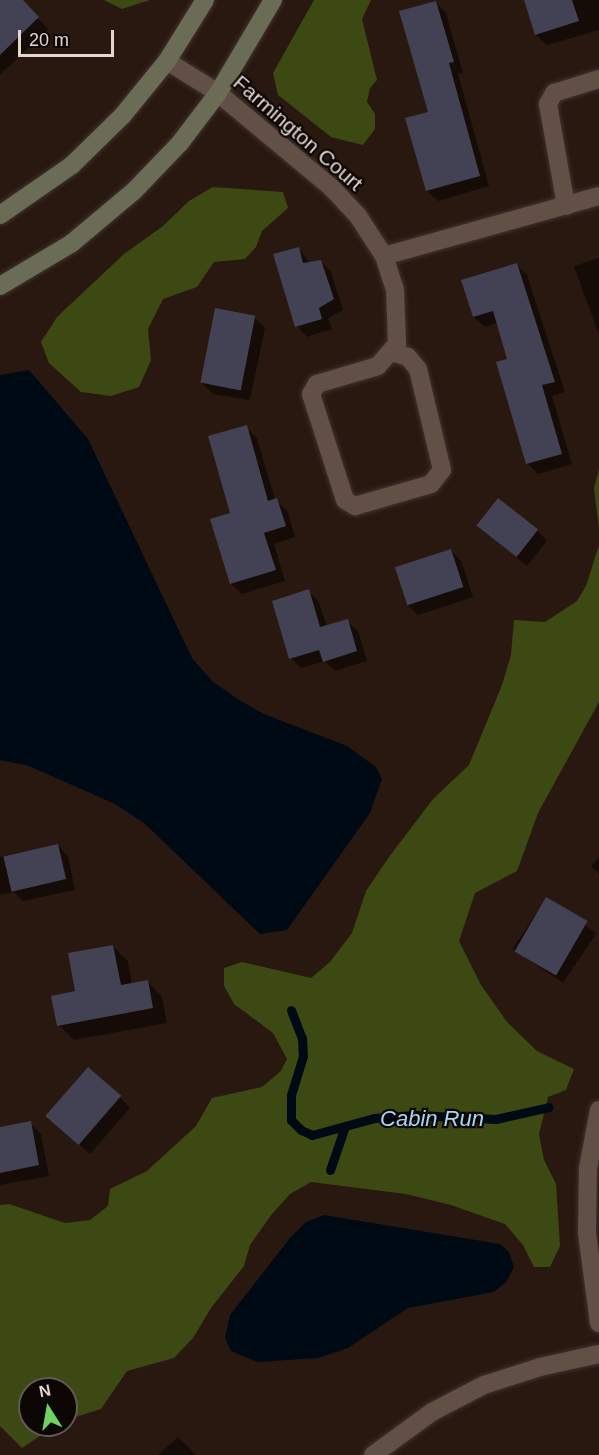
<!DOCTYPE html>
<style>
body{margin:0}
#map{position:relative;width:599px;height:1455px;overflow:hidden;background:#291810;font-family:Arial,sans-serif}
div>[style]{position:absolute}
.green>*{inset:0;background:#3c4912}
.water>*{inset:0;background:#000a15}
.shadow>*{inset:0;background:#0007;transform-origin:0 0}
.stream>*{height:9px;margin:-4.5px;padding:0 4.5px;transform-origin:4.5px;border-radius:4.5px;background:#000a15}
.building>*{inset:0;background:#424254;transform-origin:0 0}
.roads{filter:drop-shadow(0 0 2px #3f322f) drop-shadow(0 0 2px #3f322f)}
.street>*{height:18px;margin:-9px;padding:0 9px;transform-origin:9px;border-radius:9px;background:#624f45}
.secondary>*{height:18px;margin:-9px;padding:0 9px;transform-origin:9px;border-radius:9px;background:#6a6c55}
span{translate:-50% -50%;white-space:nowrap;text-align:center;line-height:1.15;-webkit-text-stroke:4.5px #0c0604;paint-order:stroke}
.street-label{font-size:21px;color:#e2d6d0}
.water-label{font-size:22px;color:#a4d8f8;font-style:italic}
.north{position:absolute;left:18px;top:1377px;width:60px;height:60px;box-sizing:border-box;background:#0c0604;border:2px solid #625956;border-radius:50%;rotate:349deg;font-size:16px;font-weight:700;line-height:24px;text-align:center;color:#e2d6d0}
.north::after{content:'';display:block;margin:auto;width:21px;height:27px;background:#6ed360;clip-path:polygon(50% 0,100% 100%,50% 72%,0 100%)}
.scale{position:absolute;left:18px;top:30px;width:96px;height:27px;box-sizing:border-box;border:3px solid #e2d6d0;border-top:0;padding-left:8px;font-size:18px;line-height:21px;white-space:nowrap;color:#e2d6d0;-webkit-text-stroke:4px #0c0604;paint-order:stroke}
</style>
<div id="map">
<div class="green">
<i style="clip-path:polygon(104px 0,150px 0,122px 9px)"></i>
<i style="clip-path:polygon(314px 0,371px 0,362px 19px,377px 80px,370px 88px,367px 102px,375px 114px,375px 129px,363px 145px,331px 137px,278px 95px,273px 73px)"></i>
<i style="clip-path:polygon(213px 187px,283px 192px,288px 208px,262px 231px,256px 247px,245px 259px,214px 262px,197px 287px,163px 299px,148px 329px,151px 360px,139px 387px,111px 396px,81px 392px,49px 363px,41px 342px,57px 317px,124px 254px,163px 226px,189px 201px)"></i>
<i style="clip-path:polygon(599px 469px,599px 529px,594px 488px)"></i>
<i style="clip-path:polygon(599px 545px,599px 702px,538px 813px,517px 871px,475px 893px,459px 941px,481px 985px,507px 1022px,537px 1051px,574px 1069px,566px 1090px,548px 1097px,539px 1134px,544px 1160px,556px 1184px,560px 1246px,550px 1267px,534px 1267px,523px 1245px,505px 1224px,451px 1205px,406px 1194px,311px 1182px,290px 1194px,272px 1214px,250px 1245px,244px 1266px,211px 1308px,193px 1338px,174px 1358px,127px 1371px,101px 1409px,66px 1420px,66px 1389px,30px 1389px,30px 1425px,56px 1425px,22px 1448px,0 1426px,0 1205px,9px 1204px,65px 1223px,90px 1220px,108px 1206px,110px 1189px,147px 1171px,196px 1126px,212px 1098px,262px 1087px,281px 1071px,287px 1059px,273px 1033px,234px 1004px,224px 986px,224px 968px,242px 962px,311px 978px,330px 962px,352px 933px,366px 891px,389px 857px,433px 799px,469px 765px,502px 685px,511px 655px,514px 620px,545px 622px,577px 601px,586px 586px)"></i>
</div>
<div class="water">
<i style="clip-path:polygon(29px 370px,88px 439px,192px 658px,212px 681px,239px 700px,264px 714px,347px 746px,376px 767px,382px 779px,370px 813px,287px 930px,260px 934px,144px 823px,115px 804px,29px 766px,0 760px,0 375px)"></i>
<i style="clip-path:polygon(324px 1215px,500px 1244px,509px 1252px,514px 1267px,507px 1281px,494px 1292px,408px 1308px,348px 1348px,318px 1358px,258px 1362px,231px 1351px,225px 1338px,230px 1315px,290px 1238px,306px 1222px)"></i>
</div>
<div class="shadow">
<i style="clip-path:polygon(14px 0,21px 0,48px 29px,0 75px,0 5px)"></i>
<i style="clip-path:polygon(525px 0,599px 0,599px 30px,547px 45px,536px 35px)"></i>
<i style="clip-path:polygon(436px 2px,446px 13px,463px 73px,458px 74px,489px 186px,438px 201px,427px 191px)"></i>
<i style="clip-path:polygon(298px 248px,310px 263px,321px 261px,331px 272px,343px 310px,328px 318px,332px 329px,307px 337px,297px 326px)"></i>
<i style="clip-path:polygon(599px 258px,599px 335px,574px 266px)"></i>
<i style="clip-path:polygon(516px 265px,527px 275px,565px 392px,552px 396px,572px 464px,538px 474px,527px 463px,509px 360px,498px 323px,485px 327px,474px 317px,463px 281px)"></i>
<i style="clip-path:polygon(254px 317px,265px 328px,250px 400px,213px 394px,202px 383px)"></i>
<i style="clip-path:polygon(246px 427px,257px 438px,275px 500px,287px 510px,295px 537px,274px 544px,285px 581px,242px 594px,231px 584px,212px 520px,232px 514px)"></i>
<i style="clip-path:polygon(479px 526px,537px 530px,547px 541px,527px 566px)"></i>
<i style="clip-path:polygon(451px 550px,461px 561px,473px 597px,418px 615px,407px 605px)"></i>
<i style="clip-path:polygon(308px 591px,319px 602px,327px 627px,347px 621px,358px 631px,367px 661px,335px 671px,325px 661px,301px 668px,291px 658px)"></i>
<i style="clip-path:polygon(58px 845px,68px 856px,75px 890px,23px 901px,14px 892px,0 895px,0 857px)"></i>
<i style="clip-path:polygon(599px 857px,599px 874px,591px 866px)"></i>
<i style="left:546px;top:899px;width:61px;height:60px;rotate:34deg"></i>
<i style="clip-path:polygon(113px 946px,128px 961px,132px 985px,148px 982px,162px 997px,167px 1023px,74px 1040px,59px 1025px,77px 992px)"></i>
<i style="clip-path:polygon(120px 1097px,130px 1108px,90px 1154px,58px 1126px)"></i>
<i style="clip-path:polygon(30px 1123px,41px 1134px,49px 1176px,0 1185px,0 1129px)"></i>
<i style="clip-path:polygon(178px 1437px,196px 1455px,158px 1455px)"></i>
</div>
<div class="stream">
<i style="left:291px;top:1010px;width:30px;rotate:69deg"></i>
<i style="left:302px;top:1038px;width:18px;rotate:87deg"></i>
<i style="left:303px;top:1056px;width:41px;rotate:107.1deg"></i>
<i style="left:291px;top:1095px;width:25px;rotate:90deg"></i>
<i style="left:291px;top:1120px;width:14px;rotate:45deg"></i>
<i style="left:301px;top:1130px;width:12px;rotate:24deg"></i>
<i style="left:312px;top:1135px;width:64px;rotate:-15.3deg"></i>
<i style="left:374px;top:1118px;width:41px;rotate:-4.2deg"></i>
<i style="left:415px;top:1115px;width:81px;rotate:2.8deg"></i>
<i style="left:496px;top:1119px;width:54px;rotate:-12.8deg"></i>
<i style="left:330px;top:1170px;width:43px;rotate:-71.1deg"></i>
</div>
<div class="building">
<i style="clip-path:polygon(0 0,23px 0,39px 17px,0 55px)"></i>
<i style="clip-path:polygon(524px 0,572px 0,579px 21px,535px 35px)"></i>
<i style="clip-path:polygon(436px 1px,454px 62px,449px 63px,480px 176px,426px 191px,405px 118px,428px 112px,399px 11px)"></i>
<i style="clip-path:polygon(299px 247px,303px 263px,321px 260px,334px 299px,319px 308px,322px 319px,295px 327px,273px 254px)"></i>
<i style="clip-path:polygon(517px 263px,555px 382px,542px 385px,562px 454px,526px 464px,496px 362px,507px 359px,493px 311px,473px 317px,461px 280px)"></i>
<i style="left:215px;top:308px;width:41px;height:76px;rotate:11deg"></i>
<i style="clip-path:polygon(247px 425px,268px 501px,277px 498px,286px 526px,264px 533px,276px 570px,230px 584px,210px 519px,230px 513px,208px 436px)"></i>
<i style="left:498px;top:498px;width:51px;height:35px;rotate:38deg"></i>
<i style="left:451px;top:549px;width:40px;height:59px;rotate:72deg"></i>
<i style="clip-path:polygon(309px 589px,320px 627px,348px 619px,357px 651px,323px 662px,319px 650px,289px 659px,272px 601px)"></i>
<i style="left:58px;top:844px;width:36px;height:56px;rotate:77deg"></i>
<i style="left:546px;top:897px;width:48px;height:63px;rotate:30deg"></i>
<i style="clip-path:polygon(113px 945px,121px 985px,148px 980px,153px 1008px,57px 1026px,51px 996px,75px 991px,68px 953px)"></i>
<i style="left:88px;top:1067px;width:44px;height:65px;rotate:41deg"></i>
<i style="clip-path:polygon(31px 1121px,39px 1165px,0 1173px,0 1127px)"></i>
</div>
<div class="roads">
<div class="street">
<i style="left:167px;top:61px;width:60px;rotate:32.1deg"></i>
<i style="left:218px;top:93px;width:147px;rotate:39.8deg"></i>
<i style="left:331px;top:187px;width:40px;rotate:47deg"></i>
<i style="left:358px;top:216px;width:48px;rotate:57deg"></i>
<i style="left:384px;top:256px;width:35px;rotate:72deg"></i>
<i style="left:395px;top:289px;width:55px;rotate:87.9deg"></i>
<i style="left:397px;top:344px;width:29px;rotate:131deg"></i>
<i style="left:378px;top:366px;width:64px;rotate:163.6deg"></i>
<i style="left:317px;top:384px;width:12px;rotate:121deg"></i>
<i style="left:311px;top:394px;width:111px;rotate:72.2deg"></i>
<i style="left:345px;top:500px;width:12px;rotate:31deg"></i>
<i style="left:355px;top:506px;width:79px;rotate:-16.1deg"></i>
<i style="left:431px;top:484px;width:18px;rotate:-52deg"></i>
<i style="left:442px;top:470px;width:104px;rotate:-103.4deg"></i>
<i style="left:418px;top:369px;width:16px;rotate:-130deg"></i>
<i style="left:408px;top:357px;width:17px;rotate:-163deg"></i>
<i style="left:566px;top:206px;width:104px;rotate:-100deg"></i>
<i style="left:548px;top:104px;width:13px;rotate:-61deg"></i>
<i style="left:554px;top:93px;width:47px;rotate:-17.3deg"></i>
<i style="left:384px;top:256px;width:223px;rotate:-15.6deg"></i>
<i style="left:599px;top:1110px;width:59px;rotate:100.7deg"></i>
<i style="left:588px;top:1168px;width:65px;rotate:90.9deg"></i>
<i style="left:587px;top:1233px;width:91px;rotate:82.4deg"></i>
<i style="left:373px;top:1455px;width:73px;rotate:-36.1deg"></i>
<i style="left:432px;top:1412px;width:59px;rotate:-27.4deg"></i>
<i style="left:484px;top:1385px;width:59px;rotate:-17.8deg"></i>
<i style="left:540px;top:1367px;width:60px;rotate:-12.4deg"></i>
</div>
<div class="secondary">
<i style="left:0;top:215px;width:88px;rotate:-34.8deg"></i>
<i style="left:72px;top:165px;width:71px;rotate:-44.4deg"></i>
<i style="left:123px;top:115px;width:70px;rotate:-50.8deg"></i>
<i style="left:167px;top:61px;width:72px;rotate:-58.1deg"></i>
<i style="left:0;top:286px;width:84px;rotate:-30.8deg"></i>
<i style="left:72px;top:243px;width:81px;rotate:-40deg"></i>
<i style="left:134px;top:191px;width:66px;rotate:-46.2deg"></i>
<i style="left:180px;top:143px;width:63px;rotate:-52.8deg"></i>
<i style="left:218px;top:93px;width:108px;rotate:-59.4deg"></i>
</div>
</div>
<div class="street-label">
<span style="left:298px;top:133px;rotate:41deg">Farmington Court</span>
</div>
<div class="water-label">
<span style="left:432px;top:1119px">Cabin Run</span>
</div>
<div class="north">N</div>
<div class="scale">20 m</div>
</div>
